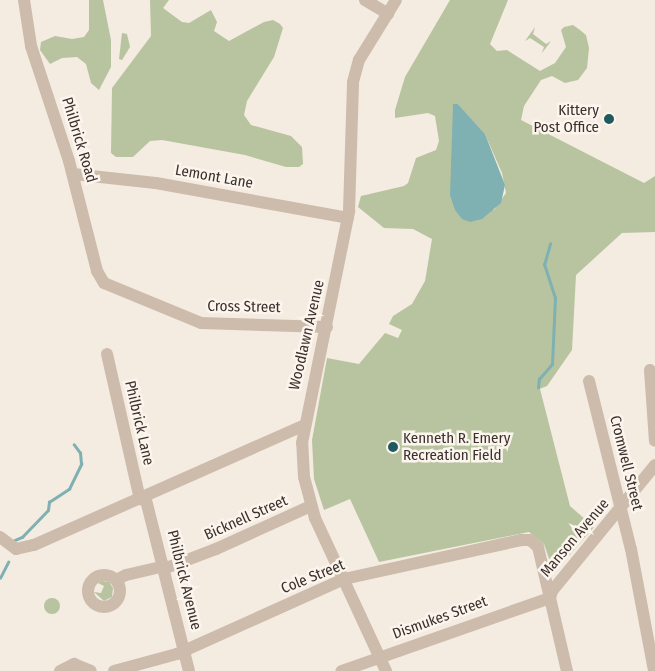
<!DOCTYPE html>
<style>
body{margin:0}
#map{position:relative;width:655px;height:671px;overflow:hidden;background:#f4ebe1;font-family:"Fira Sans Condensed",sans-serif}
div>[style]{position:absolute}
.green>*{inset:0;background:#b8c4a0}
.round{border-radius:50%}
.water>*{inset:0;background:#7fb0b2}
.stream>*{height:2.5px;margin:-1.25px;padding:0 1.25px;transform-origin:1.25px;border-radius:1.25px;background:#7fb0b2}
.minor>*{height:12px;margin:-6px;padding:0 6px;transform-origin:6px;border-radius:6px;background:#cdbbac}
.minor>.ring{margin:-6px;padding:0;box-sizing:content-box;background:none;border:12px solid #cdbbac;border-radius:50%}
.dots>*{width:14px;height:14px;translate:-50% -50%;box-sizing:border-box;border:2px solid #fbf5ee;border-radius:50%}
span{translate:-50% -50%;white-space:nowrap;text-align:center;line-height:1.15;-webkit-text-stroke:5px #fbf5ee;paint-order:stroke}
.poi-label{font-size:15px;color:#3b302b}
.right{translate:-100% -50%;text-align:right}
.left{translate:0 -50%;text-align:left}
.street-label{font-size:15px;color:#3b302b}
</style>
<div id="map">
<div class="green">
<i style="clip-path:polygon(89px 0,103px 0,111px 40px,111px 67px,99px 90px,91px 83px,86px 64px,77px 57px,62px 58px,50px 64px,40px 50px,41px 42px,55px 36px,72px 39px,84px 37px,89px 30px)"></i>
<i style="clip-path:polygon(150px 0,169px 0,163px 8px,182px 22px,189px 23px,211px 10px,217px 22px,214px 31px,229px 41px,264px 22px,273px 20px,280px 24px,283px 28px,274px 57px,247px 101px,244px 115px,251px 125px,291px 136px,302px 147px,303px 164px,299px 167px,286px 167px,245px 155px,162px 140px,150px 141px,133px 157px,116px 157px,111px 153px,112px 88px,151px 36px)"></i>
<i style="clip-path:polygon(evenodd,450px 0,508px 0,490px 44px,497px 51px,507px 50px,540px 71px,555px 63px,566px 47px,561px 30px,564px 27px,573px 25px,580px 30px,586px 35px,589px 48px,587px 68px,578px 80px,565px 83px,552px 76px,541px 80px,524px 106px,521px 120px,644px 183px,655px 176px,655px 232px,622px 233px,576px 275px,572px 350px,547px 386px,537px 390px,540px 389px,570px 506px,594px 527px,554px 573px,544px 544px,529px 532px,379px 562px,350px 499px,324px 510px,314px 479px,312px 440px,327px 358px,359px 364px,385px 333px,398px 338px,402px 330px,389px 324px,393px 316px,412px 304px,425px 281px,432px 239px,413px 229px,384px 228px,358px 207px,361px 196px,404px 186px,408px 183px,416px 158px,436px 150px,439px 141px,435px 116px,428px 113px,395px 118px,395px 110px,405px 77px,450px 0,453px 104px,458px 104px,485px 134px,502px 173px,506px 193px,494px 210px,454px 143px,453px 104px)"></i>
<i style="clip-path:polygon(535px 27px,533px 34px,546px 44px,551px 41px,542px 53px,544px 47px,530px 38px,525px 41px)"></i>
<i style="clip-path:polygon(122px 33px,127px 34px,130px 47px,122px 60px,119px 59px)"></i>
<i style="clip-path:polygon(102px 581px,109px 582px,113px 588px,112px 597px,104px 601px,94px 592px,101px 593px,104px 586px,98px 583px)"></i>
<i class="round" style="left:44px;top:598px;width:16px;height:16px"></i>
</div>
<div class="water">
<i style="clip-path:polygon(453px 104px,458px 104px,485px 134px,505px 185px,501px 203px,482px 219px,470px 222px,462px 219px,455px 210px,450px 195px)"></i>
</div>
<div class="stream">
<i style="left:538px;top:388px;width:9px;rotate:-84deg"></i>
<i style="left:539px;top:379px;width:20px;rotate:-49deg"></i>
<i style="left:552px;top:364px;width:66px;rotate:-87.4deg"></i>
<i style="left:555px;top:298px;width:35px;rotate:-108deg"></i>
<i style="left:544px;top:265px;width:22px;rotate:-74deg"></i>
<i style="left:13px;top:541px;width:10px;rotate:-24deg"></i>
<i style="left:22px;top:537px;width:37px;rotate:-46deg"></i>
<i style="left:48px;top:510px;width:8px;rotate:-83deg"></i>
<i style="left:49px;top:502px;width:24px;rotate:-33deg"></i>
<i style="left:69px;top:489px;width:28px;rotate:-64deg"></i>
<i style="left:81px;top:464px;width:11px;rotate:-95deg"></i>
<i style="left:80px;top:453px;width:10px;rotate:-127deg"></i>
<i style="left:0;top:578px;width:18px;rotate:-63deg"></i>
</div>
<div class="minor">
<i style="left:24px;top:0;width:47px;rotate:81.3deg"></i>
<i style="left:31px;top:46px;width:121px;rotate:71.7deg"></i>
<i style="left:69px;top:161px;width:114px;rotate:75.7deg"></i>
<i style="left:97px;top:271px;width:14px;rotate:60deg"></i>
<i style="left:104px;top:283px;width:105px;rotate:22.4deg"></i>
<i style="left:201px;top:323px;width:126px;rotate:1.8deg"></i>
<i style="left:365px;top:0;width:27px;rotate:31deg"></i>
<i style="left:73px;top:174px;width:83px;rotate:6.2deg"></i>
<i style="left:156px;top:183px;width:195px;rotate:10.3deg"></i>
<i style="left:107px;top:354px;width:149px;rotate:77.2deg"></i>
<i style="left:650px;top:370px;width:71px;rotate:86deg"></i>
<i style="left:589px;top:381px;width:173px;rotate:76deg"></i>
<i style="left:631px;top:549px;width:124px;rotate:79.3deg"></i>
<i style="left:145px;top:496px;width:180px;rotate:75.9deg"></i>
<i style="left:0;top:537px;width:20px;rotate:37deg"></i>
<i style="left:16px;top:549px;width:18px;rotate:-13deg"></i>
<i style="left:34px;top:545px;width:294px;rotate:-23.9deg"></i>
<i style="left:166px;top:568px;width:53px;rotate:-20.8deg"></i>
<i style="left:216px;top:549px;width:104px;rotate:-24.4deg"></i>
<i class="ring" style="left:88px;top:575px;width:20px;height:20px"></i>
<i style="left:116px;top:580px;width:11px;rotate:-27deg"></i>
<i style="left:126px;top:575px;width:40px;rotate:-13deg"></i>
<i style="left:60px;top:671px;width:16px;rotate:-27deg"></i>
<i style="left:74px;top:664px;width:18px;rotate:22deg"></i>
<i style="left:114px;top:671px;width:65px;rotate:-15.1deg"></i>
<i style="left:177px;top:654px;width:183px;rotate:-24.2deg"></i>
<i style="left:344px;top:579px;width:181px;rotate:-12.4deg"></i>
<i style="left:521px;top:540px;width:9px"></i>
<i style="left:530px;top:540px;width:11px;rotate:41deg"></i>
<i style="left:538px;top:547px;width:52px;rotate:76.8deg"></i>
<i style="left:550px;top:598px;width:221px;rotate:160.7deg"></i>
<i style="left:386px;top:671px;width:169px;rotate:-114.9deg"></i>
<i style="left:315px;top:518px;width:42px;rotate:-105deg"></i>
<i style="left:304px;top:477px;width:34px;rotate:-93deg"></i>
<i style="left:302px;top:443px;width:237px;rotate:-78.5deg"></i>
<i style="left:349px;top:211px;width:129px;rotate:-88.2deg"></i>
<i style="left:353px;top:82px;width:23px;rotate:-75deg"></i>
<i style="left:359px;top:60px;width:70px;rotate:-58.3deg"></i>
<i style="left:567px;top:671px;width:75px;rotate:-103.1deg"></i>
<i style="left:550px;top:598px;width:7px;rotate:-74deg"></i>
<i style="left:552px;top:591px;width:163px;rotate:-50.7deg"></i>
</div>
<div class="dots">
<i style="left:609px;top:119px;background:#1f5a5e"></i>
<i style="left:393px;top:447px;background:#1f5a5e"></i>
</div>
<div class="poi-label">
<span class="right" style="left:599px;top:119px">Kittery<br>Post Office</span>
<span class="left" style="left:403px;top:447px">Kenneth R. Emery<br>Recreation Field</span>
</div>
<div class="street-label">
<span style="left:79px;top:140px;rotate:73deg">Philbrick Road</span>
<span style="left:214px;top:177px;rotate:10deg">Lemont Lane</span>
<span style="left:244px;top:307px;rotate:1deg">Cross Street</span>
<span style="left:307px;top:335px;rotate:-77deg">Woodlawn Avenue</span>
<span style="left:139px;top:423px;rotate:77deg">Philbrick Lane</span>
<span style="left:626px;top:463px;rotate:76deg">Cromwell Street</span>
<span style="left:246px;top:518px;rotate:-24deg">Bicknell Street</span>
<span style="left:575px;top:538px;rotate:-50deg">Manson Avenue</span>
<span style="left:313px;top:577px;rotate:-22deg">Cole Street</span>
<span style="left:184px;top:580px;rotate:76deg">Philbrick Avenue</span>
<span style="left:440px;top:618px;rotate:-20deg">Dismukes Street</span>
</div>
</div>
